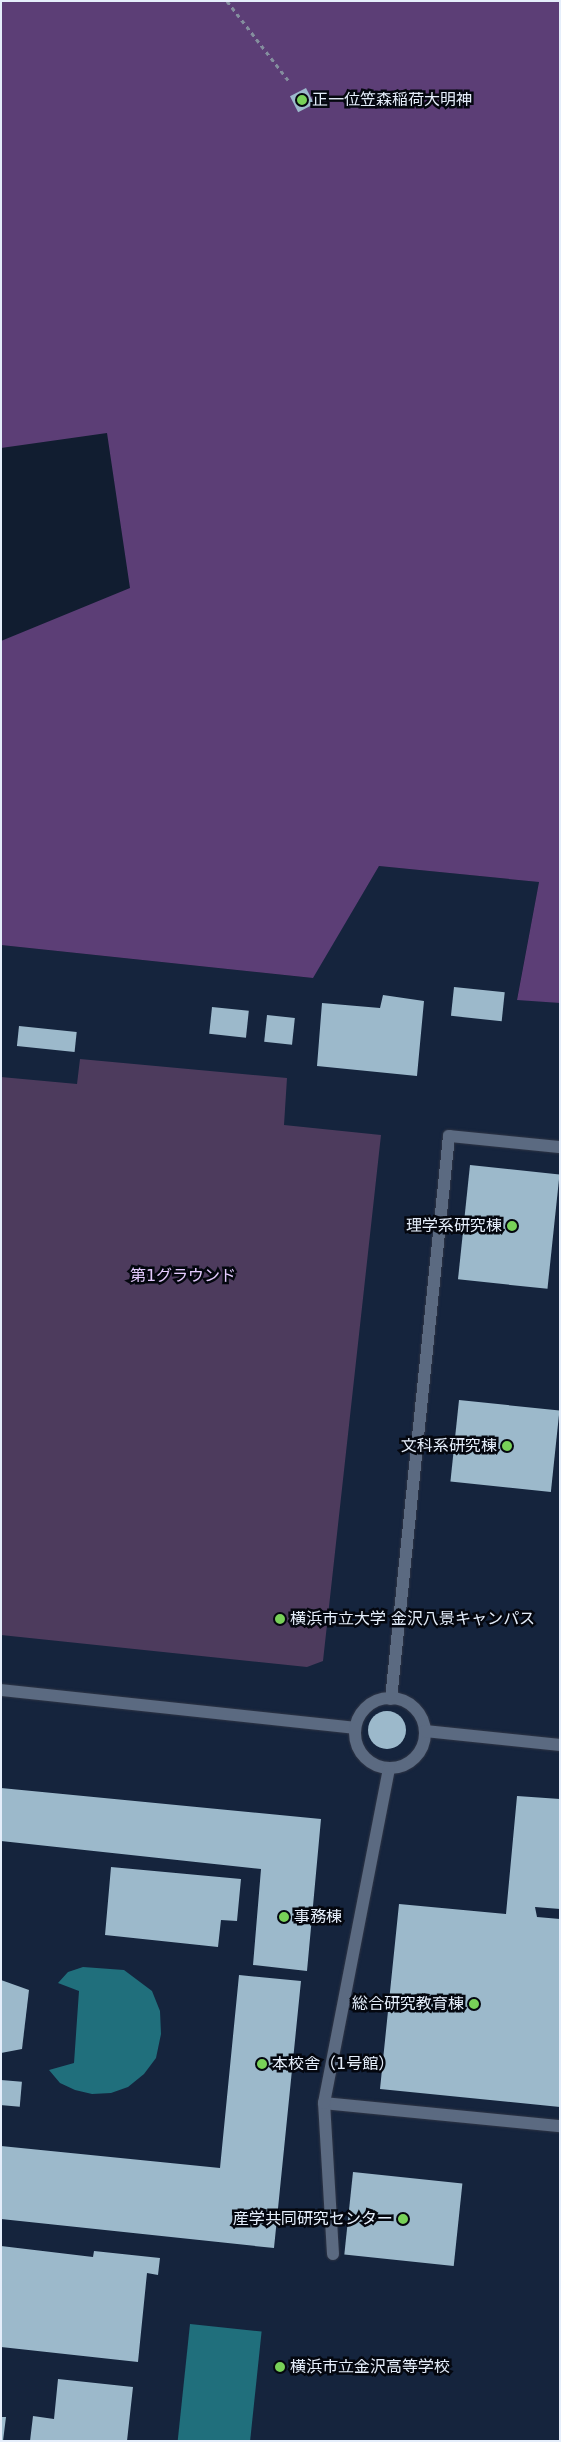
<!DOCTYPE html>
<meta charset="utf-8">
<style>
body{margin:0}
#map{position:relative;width:561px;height:2442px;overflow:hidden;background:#111d30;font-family:"DejaVu Sans","Noto Sans JP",sans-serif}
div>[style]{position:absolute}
.built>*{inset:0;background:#15243d}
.green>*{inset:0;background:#4d3b5d}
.forest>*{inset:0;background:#5c3e76}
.water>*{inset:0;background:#206f7c;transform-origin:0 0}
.building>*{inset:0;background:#9cb9cb;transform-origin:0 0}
.round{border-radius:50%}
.path>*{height:3px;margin-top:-1.5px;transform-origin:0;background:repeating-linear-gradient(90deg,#848e9e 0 4px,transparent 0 8px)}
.roads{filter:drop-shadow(0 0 1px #2f3545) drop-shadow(0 0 1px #2f3545)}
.minor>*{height:12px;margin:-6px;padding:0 6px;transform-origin:6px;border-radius:6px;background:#5b6a81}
.minor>.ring{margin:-6px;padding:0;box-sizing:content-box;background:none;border:12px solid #5b6a81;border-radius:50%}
.dots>*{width:14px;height:14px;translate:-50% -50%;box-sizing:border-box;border:2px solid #04070f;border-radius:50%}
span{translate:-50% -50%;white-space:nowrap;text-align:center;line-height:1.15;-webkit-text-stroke:5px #04070f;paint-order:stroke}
.poi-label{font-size:16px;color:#e5eefb}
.left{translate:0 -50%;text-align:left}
.right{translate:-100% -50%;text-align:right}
.park-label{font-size:16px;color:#e5cbff}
.frame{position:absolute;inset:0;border:2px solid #e5eefb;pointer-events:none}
</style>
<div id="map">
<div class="built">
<i style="clip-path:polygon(379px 866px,539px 882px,517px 999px,560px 1003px,560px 2441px,1px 2441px,1px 945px,312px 978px)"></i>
</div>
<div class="green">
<i style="clip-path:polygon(80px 1059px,287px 1078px,284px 1125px,381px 1135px,323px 1661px,307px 1667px,1px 1635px,1px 1077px,77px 1084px)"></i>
</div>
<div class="forest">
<i style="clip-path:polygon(1px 1px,560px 1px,560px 1003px,517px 1000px,539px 882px,379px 866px,313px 978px,1px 945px,1px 641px,130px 588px,107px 433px,1px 448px)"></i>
</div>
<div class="water">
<i style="clip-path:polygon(83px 1967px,124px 1970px,152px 1991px,160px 2011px,161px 2034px,156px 2058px,144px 2074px,128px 2087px,111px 2093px,92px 2094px,75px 2090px,60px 2083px,49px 2070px,74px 2063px,79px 1991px,58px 1983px,68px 1972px)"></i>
<i style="left:190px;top:2324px;width:72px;height:118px;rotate:6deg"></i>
</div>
<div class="building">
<i style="left:306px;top:88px;width:18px;height:18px;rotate:63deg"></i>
<i style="left:454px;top:987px;width:51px;height:29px;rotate:6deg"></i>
<i style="clip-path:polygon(383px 995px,424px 1001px,417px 1076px,317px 1066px,322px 1003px,380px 1008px)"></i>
<i style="left:212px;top:1007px;width:37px;height:27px;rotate:6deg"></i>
<i style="left:267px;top:1015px;width:28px;height:27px;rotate:6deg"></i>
<i style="left:19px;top:1026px;width:58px;height:20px;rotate:6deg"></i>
<i style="left:470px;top:1165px;width:90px;height:115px;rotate:6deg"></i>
<i style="left:459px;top:1400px;width:101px;height:82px;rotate:6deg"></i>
<i class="round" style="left:368px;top:1711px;width:38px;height:38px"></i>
<i style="clip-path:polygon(1px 1788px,321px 1819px,307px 1971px,253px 1965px,261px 1869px,1px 1841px)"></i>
<i style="clip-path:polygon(517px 1796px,560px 1799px,560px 1909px,535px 1907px,537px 1917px,560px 1919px,560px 2107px,380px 2089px,399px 1904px,506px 1914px)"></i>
<i style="clip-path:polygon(111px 1867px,241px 1879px,237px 1921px,221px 1920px,218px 1947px,105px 1935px)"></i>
<i style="clip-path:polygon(239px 1975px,301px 1981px,274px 2248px,1px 2219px,1px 2146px,220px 2168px)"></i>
<i style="clip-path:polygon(1px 1980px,29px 1990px,22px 2049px,1px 2053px)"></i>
<i style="left:1px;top:2080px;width:21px;height:25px;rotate:5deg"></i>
<i style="left:353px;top:2172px;width:110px;height:83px;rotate:6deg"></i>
<i style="clip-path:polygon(1px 2246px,93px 2257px,94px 2251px,160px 2258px,158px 2275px,147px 2273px,138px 2362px,1px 2347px)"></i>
<i style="clip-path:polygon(58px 2379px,133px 2387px,127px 2441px,30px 2441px,33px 2416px,54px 2419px)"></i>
<i style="clip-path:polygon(1px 2417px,6px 2417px,3px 2441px,1px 2441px)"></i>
</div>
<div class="path">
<i style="left:227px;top:1px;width:100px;rotate:52.3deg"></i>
</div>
<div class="roads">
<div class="minor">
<i style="left:1px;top:1690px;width:356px;rotate:6.1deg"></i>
<i class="ring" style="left:355px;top:1698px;width:58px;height:58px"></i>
<i style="left:391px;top:1699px;width:566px;rotate:-84.12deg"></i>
<i style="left:449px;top:1136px;width:112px;rotate:5.7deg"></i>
<i style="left:425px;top:1731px;width:136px;rotate:5.9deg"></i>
<i style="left:324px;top:2103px;width:237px;rotate:5.6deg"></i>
<i style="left:333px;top:2254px;width:151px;rotate:-93.4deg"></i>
<i style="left:324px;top:2103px;width:341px;rotate:-79deg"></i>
</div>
</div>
<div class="dots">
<i style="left:302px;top:100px;background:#78d158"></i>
<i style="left:512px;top:1226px;background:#78d158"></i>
<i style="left:507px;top:1446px;background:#78d158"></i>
<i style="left:280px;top:1619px;background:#78d158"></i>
<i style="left:284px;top:1917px;background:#78d158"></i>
<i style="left:474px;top:2004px;background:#78d158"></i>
<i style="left:262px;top:2064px;background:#78d158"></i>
<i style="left:403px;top:2219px;background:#78d158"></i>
<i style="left:280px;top:2367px;background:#78d158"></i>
</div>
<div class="poi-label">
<span class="left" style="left:312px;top:100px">正一位笠森稲荷大明神</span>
<span class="right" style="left:502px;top:1226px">理学系研究棟</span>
<span class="right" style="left:497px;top:1446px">文科系研究棟</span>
<span class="left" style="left:290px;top:1619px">横浜市立大学 金沢八景キャンパス</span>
<span class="left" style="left:294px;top:1917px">事務棟</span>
<span class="right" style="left:464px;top:2004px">総合研究教育棟</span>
<span class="left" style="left:272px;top:2064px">本校舎（1号館）</span>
<span class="right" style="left:393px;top:2219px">産学共同研究センター</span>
<span class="left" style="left:290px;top:2367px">横浜市立金沢高等学校</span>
</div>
<div class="park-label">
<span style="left:183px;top:1276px">第1グラウンド</span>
</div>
<div class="frame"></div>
</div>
